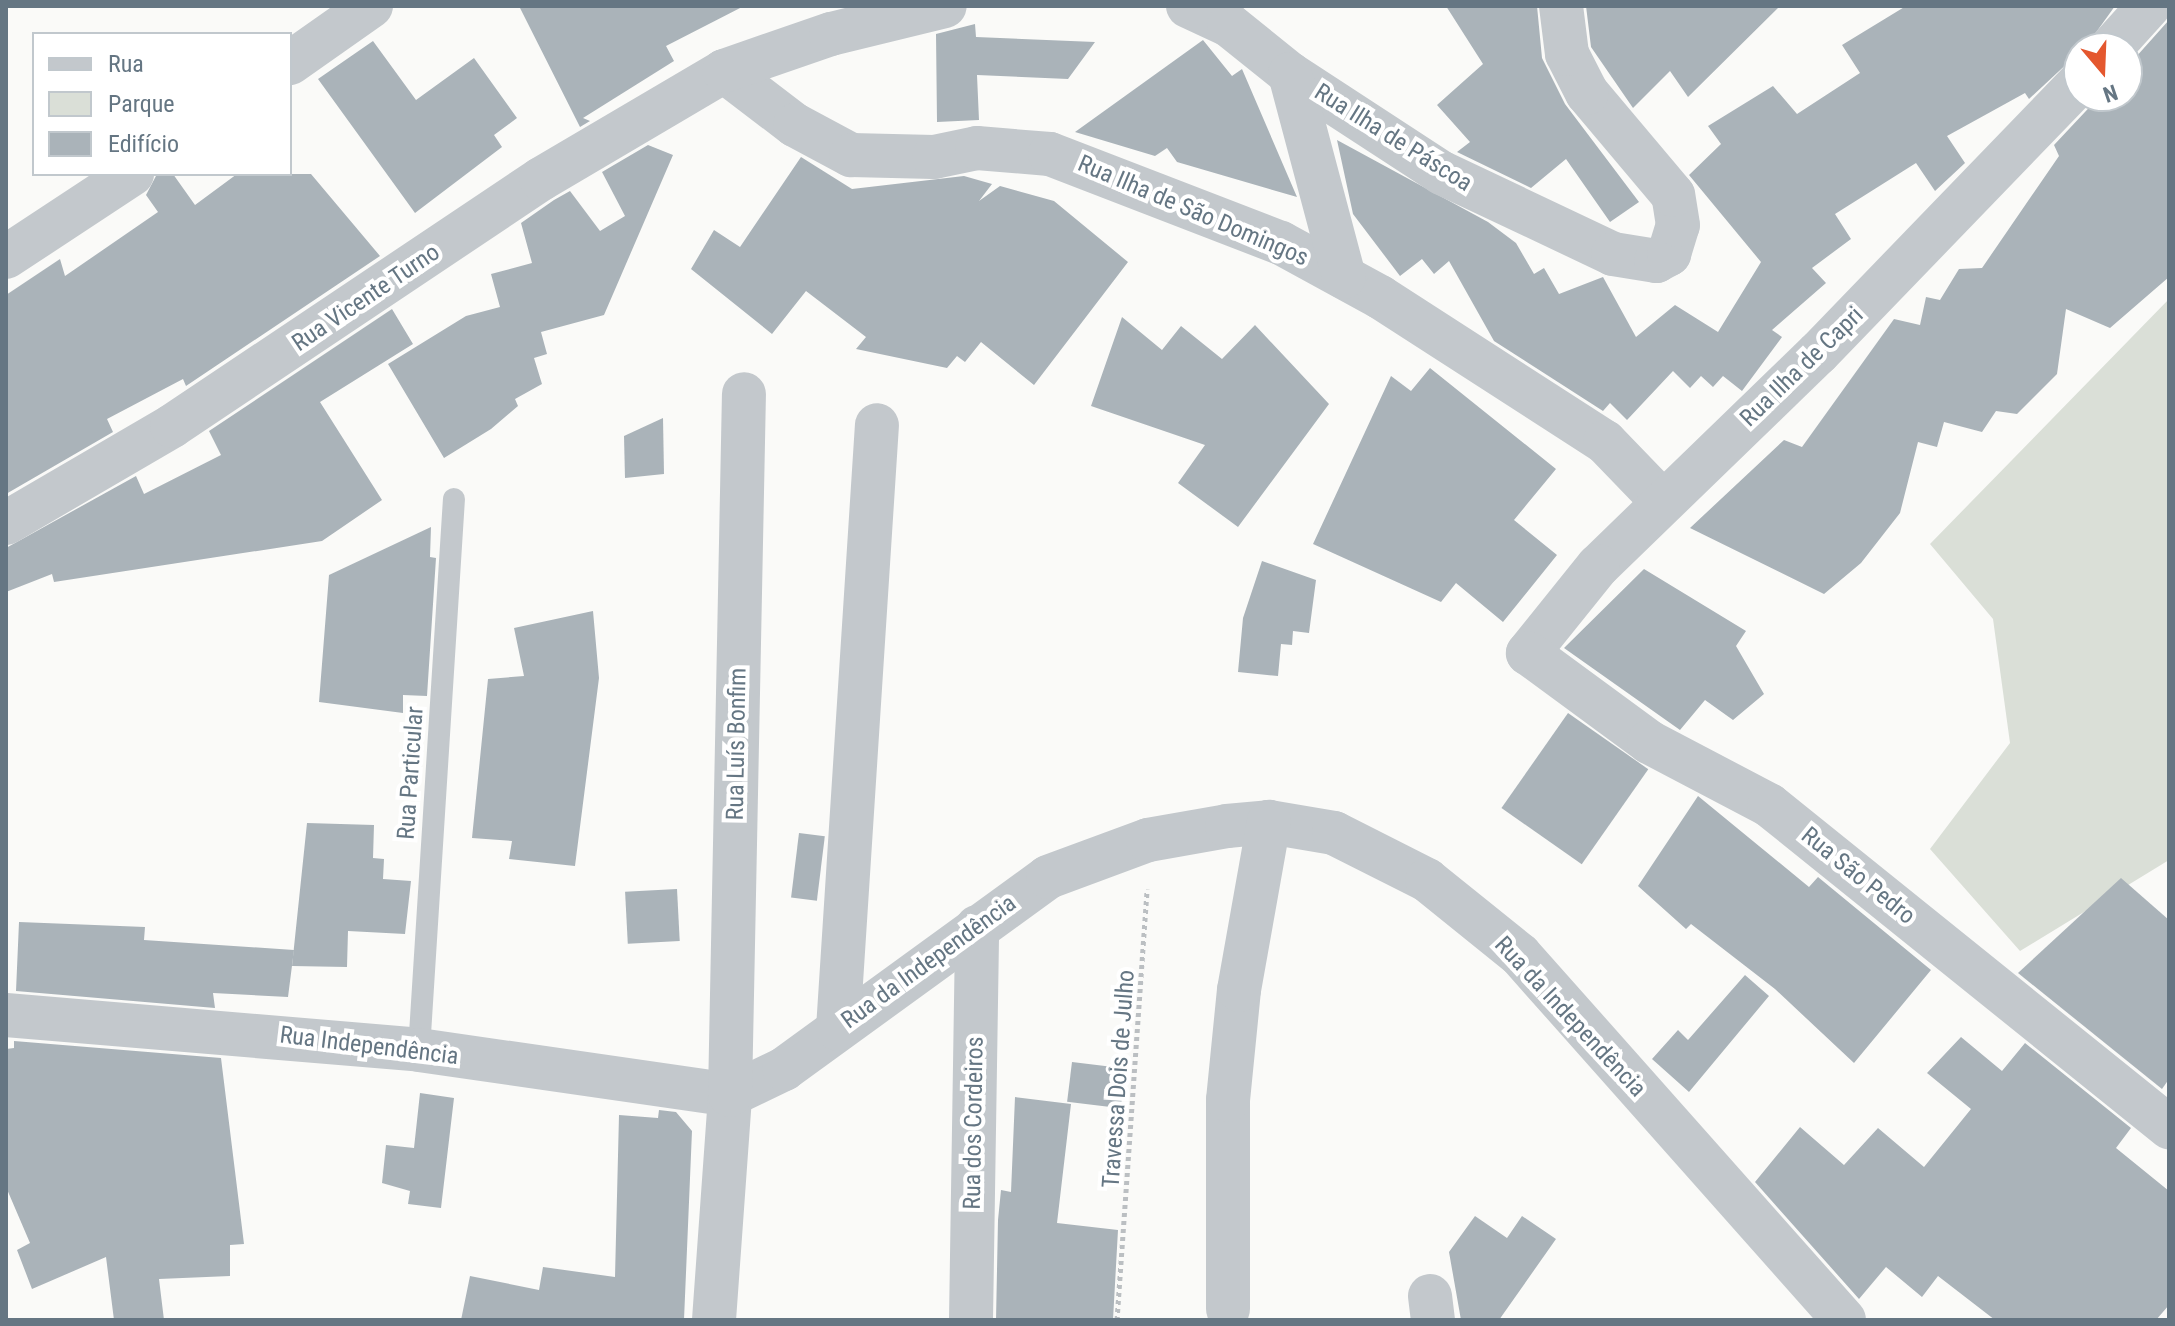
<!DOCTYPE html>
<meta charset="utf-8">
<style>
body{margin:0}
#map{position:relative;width:2175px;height:1326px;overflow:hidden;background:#fafaf8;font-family:"Roboto Condensed",sans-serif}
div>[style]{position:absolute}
.green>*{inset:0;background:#dadfd7}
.building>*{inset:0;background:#aab3b9;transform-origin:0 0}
.path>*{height:5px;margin-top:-2.5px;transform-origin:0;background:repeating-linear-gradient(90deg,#bbbfc2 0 4px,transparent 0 8px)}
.lane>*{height:22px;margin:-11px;padding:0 11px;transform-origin:11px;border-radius:11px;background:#c3c8cc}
.street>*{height:44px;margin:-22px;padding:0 22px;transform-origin:22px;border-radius:22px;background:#c3c8cc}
span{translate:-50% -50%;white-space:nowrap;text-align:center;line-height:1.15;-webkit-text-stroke:8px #fff;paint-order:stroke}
.street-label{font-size:24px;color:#657683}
.frame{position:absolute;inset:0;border:8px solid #657683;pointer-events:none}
.legend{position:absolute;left:32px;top:32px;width:260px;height:144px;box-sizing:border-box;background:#fff;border:2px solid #c1c8cd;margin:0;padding:10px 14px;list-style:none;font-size:24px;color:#657683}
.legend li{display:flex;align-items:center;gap:16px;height:40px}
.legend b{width:40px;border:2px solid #c1c8cd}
.north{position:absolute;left:2063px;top:32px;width:80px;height:80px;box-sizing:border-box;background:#fff;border:2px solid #c1c8cd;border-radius:50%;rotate:161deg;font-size:22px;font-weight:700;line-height:32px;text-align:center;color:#657683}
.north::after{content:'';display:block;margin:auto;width:28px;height:36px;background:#e4572e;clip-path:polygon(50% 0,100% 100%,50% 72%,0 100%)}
</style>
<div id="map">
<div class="green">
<i style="clip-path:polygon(2169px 299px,2169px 860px,2020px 951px,1930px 849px,2010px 743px,1993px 619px,1930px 544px)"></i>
</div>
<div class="building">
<i style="clip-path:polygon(519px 6px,744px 6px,666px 46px,674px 61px,583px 118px,590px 121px,580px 127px)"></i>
<i style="clip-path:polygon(1446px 6px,1537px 6px,1542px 58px,1565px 104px,1639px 202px,1610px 222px,1566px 159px,1531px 188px,1457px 152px,1470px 142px,1437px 105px,1483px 64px)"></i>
<i style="clip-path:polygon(1586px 6px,1780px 6px,1688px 97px,1670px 71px,1633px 108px,1591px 47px)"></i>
<i style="clip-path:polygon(1906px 6px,2115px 6px,2087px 45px,2029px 99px,2025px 93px,1947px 136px,1965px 163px,1935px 191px,1916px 163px,1835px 214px,1851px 239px,1812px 268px,1826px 283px,1772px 330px,1782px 337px,1742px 391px,1723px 376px,1713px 387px,1701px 376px,1690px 388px,1673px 371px,1627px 420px,1610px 403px,1603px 411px,1494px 341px,1449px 261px,1434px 274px,1422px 259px,1400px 276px,1353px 214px,1337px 140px,1488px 222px,1516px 243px,1534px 274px,1544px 268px,1559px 294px,1603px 277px,1636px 337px,1675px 305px,1718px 332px,1761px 262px,1689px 175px,1721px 144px,1708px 126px,1773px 86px,1797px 114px,1860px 73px,1842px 45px)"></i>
<i style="clip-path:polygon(2169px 20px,2169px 277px,2110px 328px,2066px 309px,2057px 374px,2017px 414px,1996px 411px,1982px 432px,1944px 422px,1937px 447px,1918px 442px,1900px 513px,1861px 563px,1824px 594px,1690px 528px,1784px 440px,1802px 447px,1894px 319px,1920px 325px,1926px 297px,1940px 300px,1959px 269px,1982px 268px,2059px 156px,2054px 145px,2100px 96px,2127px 96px,2127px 67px)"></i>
<i style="clip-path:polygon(975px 24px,976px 37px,1095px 42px,1068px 79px,977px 75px,979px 120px,937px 122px,936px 34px)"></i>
<i style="clip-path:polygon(1203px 40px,1232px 76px,1242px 69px,1297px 197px,1177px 162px,1167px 148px,1155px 156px,1075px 132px)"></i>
<i style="clip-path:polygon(373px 41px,416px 100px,474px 58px,517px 118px,494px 135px,502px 147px,415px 213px,318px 79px)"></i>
<i style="clip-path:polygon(648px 145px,673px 155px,604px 315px,541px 332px,547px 354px,534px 358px,542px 384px,515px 399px,518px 406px,491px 429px,444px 458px,388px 364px,466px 316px,500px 307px,491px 274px,532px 263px,521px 223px,554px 200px,570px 191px,600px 231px,625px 216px,602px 172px)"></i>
<i style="clip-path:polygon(801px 157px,852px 189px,964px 176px,992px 184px,979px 201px,1000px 186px,1054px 201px,1128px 262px,1034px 385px,981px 342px,965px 362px,957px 356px,947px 368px,856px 349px,866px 337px,806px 291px,772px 334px,691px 269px,714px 230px,740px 247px)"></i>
<i style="clip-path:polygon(157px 174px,173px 174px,195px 205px,237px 174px,311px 174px,380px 256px,186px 386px,183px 379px,107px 419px,113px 432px,6px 494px,6px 295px,60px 259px,65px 276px,158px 212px,146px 195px)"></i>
<i style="clip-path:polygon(392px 309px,413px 344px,320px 402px,382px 500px,322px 541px,54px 582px,52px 574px,6px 592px,6px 548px,136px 476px,144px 494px,221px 455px,209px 431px)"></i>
<i style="clip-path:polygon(1122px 317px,1162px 350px,1181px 326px,1222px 359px,1255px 325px,1329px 404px,1238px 527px,1178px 483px,1205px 445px,1091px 406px)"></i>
<i style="clip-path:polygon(1430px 368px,1556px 469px,1514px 520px,1557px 555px,1503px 622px,1456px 583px,1441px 602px,1313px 544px,1391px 376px,1411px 391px)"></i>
<i style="clip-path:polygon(663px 418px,664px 474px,625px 478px,624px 436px)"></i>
<i style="clip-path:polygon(431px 527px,430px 557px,436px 558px,427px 696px,403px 695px,403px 713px,319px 702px,329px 575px)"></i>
<i style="clip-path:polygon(1262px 561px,1316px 580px,1309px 633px,1293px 631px,1292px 645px,1281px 644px,1278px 676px,1238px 672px,1243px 618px)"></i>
<i style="clip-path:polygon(1644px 569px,1746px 631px,1736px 646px,1764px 694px,1733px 720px,1705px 700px,1680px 730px,1564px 648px)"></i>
<i style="clip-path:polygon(593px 611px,599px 678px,575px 866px,509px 859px,512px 841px,472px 838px,488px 679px,524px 676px,514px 628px)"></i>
<i style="left:1568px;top:713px;width:98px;height:116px;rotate:35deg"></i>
<i style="clip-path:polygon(1698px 796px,1809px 887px,1818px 877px,1931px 970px,1854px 1063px,1775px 989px,1691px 924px,1686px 929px,1638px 886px)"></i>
<i style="clip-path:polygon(307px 823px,374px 825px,373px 858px,384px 859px,383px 879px,411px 881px,405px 934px,348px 931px,347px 967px,292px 966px)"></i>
<i style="left:799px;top:833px;width:26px;height:65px;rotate:7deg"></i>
<i style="clip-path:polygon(2121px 878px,2169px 920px,2169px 1079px,2162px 1089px,2018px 973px)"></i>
<i style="left:677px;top:889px;width:52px;height:52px;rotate:87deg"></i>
<i style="clip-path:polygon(19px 922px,145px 927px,144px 940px,294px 950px,288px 997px,213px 993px,215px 1008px,16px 991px)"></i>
<i style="clip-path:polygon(1745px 975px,1769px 996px,1689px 1092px,1652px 1059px,1678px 1030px,1688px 1040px)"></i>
<i style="clip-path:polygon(1961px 1037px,2002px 1071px,2025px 1043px,2131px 1128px,2116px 1148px,2169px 1191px,2169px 1305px,2156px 1320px,1995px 1320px,1938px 1276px,1922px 1297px,1886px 1267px,1859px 1299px,1755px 1182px,1800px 1127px,1844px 1165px,1878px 1128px,1924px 1167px,1971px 1109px,1927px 1073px)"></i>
<i style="clip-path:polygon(14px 1041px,221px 1058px,244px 1244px,230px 1245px,230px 1276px,159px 1279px,164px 1320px,114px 1320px,106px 1257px,32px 1289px,17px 1250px,30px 1243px,6px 1187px,6px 1049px,14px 1048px)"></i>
<i style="left:1072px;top:1062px;width:54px;height:40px;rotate:7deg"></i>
<i style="clip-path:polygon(420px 1093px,454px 1098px,441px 1208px,408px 1204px,410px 1191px,382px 1183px,386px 1145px,414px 1148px)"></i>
<i style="clip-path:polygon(1015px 1097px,1071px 1104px,1057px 1223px,1118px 1230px,1113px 1320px,996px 1320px,998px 1220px,1001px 1190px,1011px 1192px)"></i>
<i style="clip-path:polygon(659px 1110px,676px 1112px,692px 1131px,684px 1320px,461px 1320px,470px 1276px,539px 1290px,543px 1267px,615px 1277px,619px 1115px,658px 1118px)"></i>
<i style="clip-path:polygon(1475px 1216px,1507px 1238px,1522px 1216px,1556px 1239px,1499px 1320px,1461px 1320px,1449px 1252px)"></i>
</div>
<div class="path">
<i style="left:1117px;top:1320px;width:432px;rotate:-86deg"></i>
</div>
<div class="lane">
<i style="left:419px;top:1050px;width:552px;rotate:-86.37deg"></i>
</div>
<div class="street">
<i style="left:1188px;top:6px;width:45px;rotate:24.9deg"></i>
<i style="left:1229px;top:25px;width:78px;rotate:38.8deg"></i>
<i style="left:1290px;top:74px;width:181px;rotate:33.1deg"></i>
<i style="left:1442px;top:173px;width:189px;rotate:25.3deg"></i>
<i style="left:1613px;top:254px;width:44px;rotate:9.2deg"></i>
<i style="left:1656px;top:261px;width:15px;rotate:-28deg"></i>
<i style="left:1669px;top:254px;width:30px;rotate:-73deg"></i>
<i style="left:1678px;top:225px;width:30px;rotate:-99deg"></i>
<i style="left:1673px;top:195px;width:133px;rotate:-130.1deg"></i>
<i style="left:1587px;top:93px;width:44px;rotate:-117.1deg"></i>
<i style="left:1567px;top:54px;width:48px;rotate:-97.1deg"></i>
<i style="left:2111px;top:48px;width:57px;rotate:-47.9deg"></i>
<i style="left:290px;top:63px;width:99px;rotate:-35.1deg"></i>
<i style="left:724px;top:71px;width:89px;rotate:37.3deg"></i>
<i style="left:795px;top:125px;width:64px;rotate:28.2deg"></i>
<i style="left:851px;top:155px;width:83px;rotate:1.4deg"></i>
<i style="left:934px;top:157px;width:44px;rotate:-11.8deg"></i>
<i style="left:977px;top:148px;width:73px;rotate:4.7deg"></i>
<i style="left:1050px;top:154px;width:248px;rotate:21.1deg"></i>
<i style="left:1281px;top:243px;width:113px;rotate:28.6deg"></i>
<i style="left:1380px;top:297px;width:268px;rotate:32.8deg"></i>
<i style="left:1605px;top:442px;width:82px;rotate:46deg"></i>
<i style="left:1290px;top:74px;width:210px;rotate:75.1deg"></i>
<i style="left:2079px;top:83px;width:376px;rotate:134deg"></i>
<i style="left:1818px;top:353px;width:306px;rotate:135.9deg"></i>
<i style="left:1598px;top:566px;width:112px;rotate:128.8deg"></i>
<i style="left:1528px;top:653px;width:150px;rotate:36.3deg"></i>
<i style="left:1649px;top:742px;width:136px;rotate:27.7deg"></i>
<i style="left:1769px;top:805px;width:514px;rotate:38.83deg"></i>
<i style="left:6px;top:257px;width:151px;rotate:-33.4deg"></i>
<i style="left:6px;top:523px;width:192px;rotate:-30.3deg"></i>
<i style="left:172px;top:426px;width:444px;rotate:-33.8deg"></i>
<i style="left:541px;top:179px;width:212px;rotate:-30.5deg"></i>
<i style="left:724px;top:71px;width:113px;rotate:-19.1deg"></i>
<i style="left:831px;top:34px;width:117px;rotate:-13.8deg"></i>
<i style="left:6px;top:1015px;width:414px;rotate:4.8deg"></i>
<i style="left:419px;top:1050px;width:314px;rotate:8.2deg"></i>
<i style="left:730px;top:1095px;width:60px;rotate:-25.7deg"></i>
<i style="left:784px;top:1069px;width:326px;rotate:-36deg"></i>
<i style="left:1048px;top:877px;width:107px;rotate:-20.3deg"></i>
<i style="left:1148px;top:840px;width:80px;rotate:-10deg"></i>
<i style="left:1227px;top:826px;width:42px;rotate:-5.4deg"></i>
<i style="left:1269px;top:822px;width:66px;rotate:9.6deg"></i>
<i style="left:1334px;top:833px;width:104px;rotate:26.8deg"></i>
<i style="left:1427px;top:880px;width:119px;rotate:38.9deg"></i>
<i style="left:1520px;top:955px;width:488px;rotate:48.4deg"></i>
<i style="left:838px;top:1029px;width:605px;rotate:-86.31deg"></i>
<i style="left:1430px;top:1296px;width:24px;rotate:83deg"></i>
<i style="left:1228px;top:1309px;width:209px;rotate:-90deg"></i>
<i style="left:1228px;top:1100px;width:111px;rotate:-84.3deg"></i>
<i style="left:1239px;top:990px;width:171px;rotate:-79.9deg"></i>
<i style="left:714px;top:1320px;width:226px;rotate:-85.9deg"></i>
<i style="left:730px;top:1095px;width:701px;rotate:-88.86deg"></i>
<i style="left:971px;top:1320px;width:393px;rotate:-89.1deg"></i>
</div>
<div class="street-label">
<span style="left:1393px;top:138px;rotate:32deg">Rua Ilha de Páscoa</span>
<span style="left:1193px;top:211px;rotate:23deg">Rua Ilha de São Domingos</span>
<span style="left:366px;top:298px;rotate:-34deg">Rua Vicente Turno</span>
<span style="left:1802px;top:367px;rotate:-44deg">Rua Ilha de Capri</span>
<span style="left:737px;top:744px;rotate:-89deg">Rua Luís Bonfim</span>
<span style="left:411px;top:773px;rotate:-86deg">Rua Particular</span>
<span style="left:1858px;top:876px;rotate:39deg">Rua São Pedro</span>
<span style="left:929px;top:962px;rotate:-36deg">Rua da Independência</span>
<span style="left:1570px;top:1017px;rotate:47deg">Rua da Independência</span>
<span style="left:369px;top:1046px;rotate:7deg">Rua Independência</span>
<span style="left:1119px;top:1079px;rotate:-86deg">Travessa Dois de Julho</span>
<span style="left:974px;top:1123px;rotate:-89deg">Rua dos Cordeiros</span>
</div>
<div class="frame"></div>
<ul class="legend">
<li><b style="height:10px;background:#c3c8cc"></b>Rua</li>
<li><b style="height:22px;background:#dadfd7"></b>Parque</li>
<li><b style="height:22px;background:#aab3b9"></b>Edifício</li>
</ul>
<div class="north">N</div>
</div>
